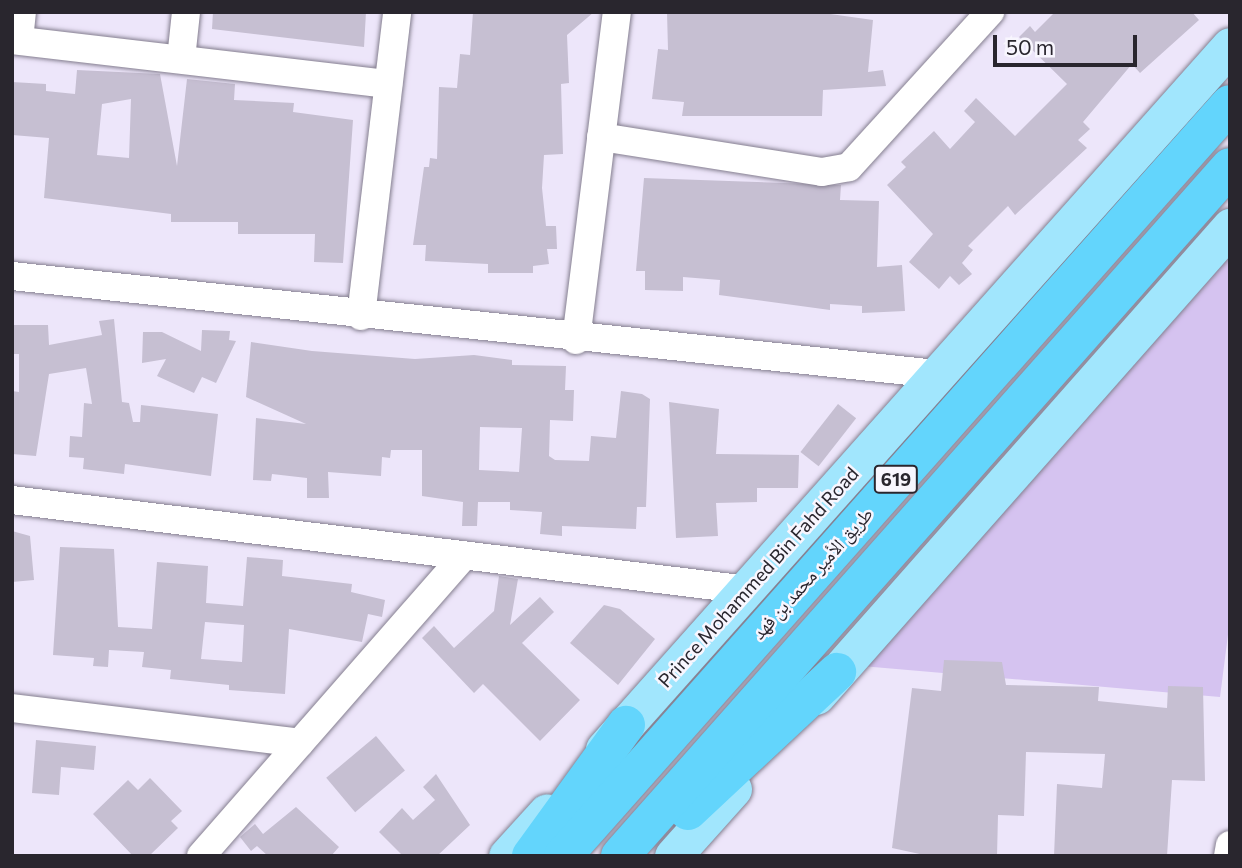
<!DOCTYPE html>
<meta charset="utf-8">
<style>
body{margin:0}
#map{position:relative;width:1242px;height:868px;overflow:hidden;background:#ede6fa;font-family:Commissioner,"Noto Naskh Arabic",sans-serif}
div>[style]{position:absolute}
.green>*{inset:0;background:#d5c3f0}
.building>*{inset:0;background:#c6bfd2;transform-origin:0 0}
.roads{filter:drop-shadow(0 0 2px #847e8f) drop-shadow(0 0 2px #847e8f)}
.minor>*{height:28px;margin:-14px;padding:0 14px;transform-origin:14px;border-radius:14px;background:#fff}
.major>*{height:37px;margin:-18.5px;padding:0 18.5px;transform-origin:18.5px;border-radius:18.5px;background:#a1e6fd}
.highway>*{height:38px;margin:-19px;padding:0 19px;transform-origin:19px;border-radius:19px;background:#63d5fc}
span{translate:-50% -50%;white-space:nowrap;text-align:center;line-height:1.15;-webkit-text-stroke:5px #f8f6fe;paint-order:stroke}
.shield-label span{padding:2px 5px;background:#f8f6fe;border:2px solid;border-radius:5px;-webkit-text-stroke-width:0}
.shield-label{font-size:18px;color:#29262e;font-weight:700}
.street-label{font-size:19px;color:#29262e}
.frame{position:absolute;inset:0;border:14px solid #29262e;pointer-events:none}
.scale{position:absolute;left:993px;top:35px;width:144px;height:32px;box-sizing:border-box;border:4px solid #29262e;border-top:0;padding-left:9px;font-size:21px;line-height:24px;white-space:nowrap;color:#29262e;-webkit-text-stroke:5px #f8f6fe;paint-order:stroke}
</style>
<div id="map">
<div class="green">
<i style="clip-path:polygon(1230px 249px,1230px 619px,1220px 697px,850px 665px)"></i>
</div>
<div class="building">
<i style="clip-path:polygon(213px 12px,366px 12px,364px 47px,212px 29px)"></i>
<i style="clip-path:polygon(473px 12px,594px 12px,567px 35px,569px 83px,561px 84px,563px 154px,544px 155px,542px 188px,546px 226px,556px 226px,557px 249px,547px 249px,549px 264px,533px 266px,533px 273px,488px 273px,488px 264px,425px 261px,426px 245px,413px 245px,424px 167px,429px 167px,430px 158px,437px 159px,439px 87px,457px 88px,460px 54px,470px 55px)"></i>
<i style="clip-path:polygon(667px 12px,816px 12px,873px 20px,868px 72px,883px 70px,886px 86px,823px 90px,822px 116px,682px 116px,684px 102px,652px 99px,658px 49px,668px 50px)"></i>
<i style="clip-path:polygon(1055px 12px,1192px 12px,1199px 20px,1140px 73px,1132px 64px,1083px 122px,1090px 129px,1078px 140px,1087px 148px,1015px 215px,1008px 206px,968px 246px,973px 250px,962px 263px,972px 274px,959px 285px,950px 276px,939px 289px,909px 262px,933px 234px,887px 185px,906px 167px,901px 162px,934px 131px,950px 149px,975px 122px,964px 111px,976px 98px,1015px 136px,1067px 84px,1019px 37px,1030px 26px,1035px 32px)"></i>
<i style="clip-path:polygon(evenodd,77px 70px,160px 74px,177px 166px,187px 79px,235px 84px,234px 100px,294px 103px,293px 112px,353px 120px,343px 263px,314px 262px,315px 234px,238px 234px,238px 222px,171px 222px,171px 214px,44px 198px,49px 138px,12px 135px,12px 82px,46px 84px,46px 91px,75px 94px,77px 70px,131px 99px,129px 158px,97px 155px,102px 104px,131px 99px)"></i>
<i style="clip-path:polygon(644px 178px,841px 185px,840px 200px,879px 201px,877px 267px,902px 265px,905px 311px,862px 313px,862px 306px,830px 304px,830px 310px,719px 295px,720px 280px,683px 277px,683px 291px,645px 290px,645px 271px,636px 271px)"></i>
<i style="clip-path:polygon(114px 319px,122px 402px,129px 403px,133px 422px,140px 422px,141px 405px,218px 414px,211px 476px,125px 464px,124px 474px,83px 469px,84px 458px,69px 457px,70px 436px,82px 437px,84px 403px,92px 404px,86px 368px,49px 374px,36px 456px,12px 454px,12px 391px,19px 392px,19px 354px,12px 354px,12px 325px,48px 325px,49px 345px,102px 335px,99px 321px)"></i>
<i style="clip-path:polygon(202px 330px,230px 331px,229px 340px,236px 341px,216px 383px,202px 377px,194px 393px,157px 376px,166px 359px,142px 363px,143px 332px,162px 332px,201px 351px)"></i>
<i style="clip-path:polygon(evenodd,251px 342px,312px 351px,415px 359px,474px 355px,512px 360px,512px 365px,566px 366px,565px 390px,574px 390px,573px 421px,550px 420px,549px 456px,555px 460px,589px 461px,591px 436px,616px 438px,621px 391px,642px 394px,650px 399px,646px 507px,637px 507px,636px 529px,562px 526px,562px 536px,540px 534px,542px 512px,510px 510px,510px 502px,478px 502px,477px 526px,462px 526px,463px 502px,422px 496px,422px 450px,391px 450px,390px 458px,382px 457px,381px 476px,328px 472px,329px 498px,307px 498px,307px 478px,272px 474px,271px 481px,253px 480px,256px 418px,306px 424px,246px 397px,251px 342px,480px 427px,522px 428px,519px 472px,479px 470px,480px 427px)"></i>
<i style="clip-path:polygon(669px 402px,719px 409px,716px 454px,799px 455px,798px 488px,757px 488px,757px 502px,716px 503px,718px 536px,676px 538px)"></i>
<i style="left:838px;top:404px;width:23px;height:61px;rotate:38deg"></i>
<i style="clip-path:polygon(12px 531px,30px 536px,34px 580px,12px 582px)"></i>
<i style="clip-path:polygon(evenodd,60px 547px,114px 549px,118px 627px,152px 629px,157px 562px,208px 566px,206px 603px,243px 606px,247px 557px,283px 560px,282px 576px,352px 584px,351px 592px,385px 600px,382px 617px,368px 614px,362px 642px,289px 629px,285px 694px,229px 690px,229px 685px,170px 679px,171px 670px,142px 667px,144px 652px,109px 650px,108px 667px,93px 666px,94px 658px,53px 655px,60px 547px,205px 622px,244px 625px,242px 662px,201px 659px,205px 622px)"></i>
<i style="clip-path:polygon(499px 576px,518px 579px,510px 625px,540px 597px,554px 612px,522px 643px,580px 700px,540px 741px,483px 684px,474px 693px,422px 638px,434px 626px,454px 648px,494px 611px)"></i>
<i style="clip-path:polygon(604px 605px,620px 609px,655px 639px,618px 685px,570px 643px)"></i>
<i style="clip-path:polygon(944px 660px,1002px 662px,1006px 685px,1099px 687px,1098px 701px,1167px 708px,1168px 686px,1203px 687px,1205px 781px,1172px 780px,1167px 856px,1054px 856px,1057px 784px,1102px 788px,1105px 754px,1026px 752px,1024px 816px,998px 815px,997px 856px,929px 856px,892px 848px,912px 688px,941px 691px)"></i>
<i style="left:376px;top:736px;width:45px;height:65px;rotate:50deg"></i>
<i style="clip-path:polygon(36px 740px,96px 746px,94px 770px,61px 767px,59px 795px,32px 793px)"></i>
<i style="clip-path:polygon(436px 774px,470px 825px,437px 856px,403px 856px,379px 832px,402px 808px,413px 820px,435px 800px,423px 787px)"></i>
<i style="clip-path:polygon(150px 778px,182px 811px,171px 821px,178px 828px,149px 856px,133px 856px,93px 814px,128px 780px,138px 790px)"></i>
<i style="clip-path:polygon(296px 807px,339px 847px,331px 856px,268px 856px,257px 846px,251px 851px,240px 837px,255px 824px,263px 834px)"></i>
</div>
<div class="roads">
<div class="minor">
<i style="left:12px;top:40px;width:379px;rotate:6.7deg"></i>
<i style="left:19px;top:40px;width:28px;rotate:-84deg"></i>
<i style="left:181px;top:59px;width:47px;rotate:-83.9deg"></i>
<i style="left:601px;top:137px;width:224px;rotate:9deg"></i>
<i style="left:822px;top:172px;width:27px;rotate:-10deg"></i>
<i style="left:849px;top:167px;width:210px;rotate:-47.7deg"></i>
<i style="left:12px;top:276px;width:930px;rotate:6.05deg"></i>
<i style="left:361px;top:316px;width:306px;rotate:-83.2deg"></i>
<i style="left:576px;top:340px;width:331px;rotate:-82.9deg"></i>
<i style="left:12px;top:500px;width:741px;rotate:6.97deg"></i>
<i style="left:12px;top:708px;width:290px;rotate:6.9deg"></i>
<i style="left:201px;top:856px;width:399px;rotate:-48.8deg"></i>
<i style="left:1228px;top:856px;width:11px;rotate:-80deg"></i>
</div>
<div class="major">
<i style="left:816px;top:696px;width:626px;rotate:-48.56deg"></i>
<i style="left:604px;top:749px;width:941px;rotate:-48.32deg"></i>
<i style="left:507px;top:856px;width:59px;rotate:-47.7deg"></i>
<i style="left:673px;top:856px;width:90px;rotate:-48.2deg"></i>
</div>
<div class="highway">
<i style="left:688px;top:811px;width:204px;rotate:-43deg"></i>
<i style="left:531px;top:856px;width:162px;rotate:-54.1deg"></i>
<i style="left:563px;top:856px;width:1005px;rotate:-48.43deg"></i>
<i style="left:620px;top:856px;width:920px;rotate:-48.48deg"></i>
</div>
</div>
<div class="shield-label">
<span style="left:896px;top:479px">619</span>
</div>
<div class="street-label">
<span style="left:812px;top:573px;rotate:-48deg">طريق الأمير محمد بن فهد</span>
<span style="left:758px;top:577px;rotate:-48deg">Prince Mohammed Bin Fahd Road</span>
</div>
<div class="frame"></div>
<div class="scale">50 m</div>
</div>
